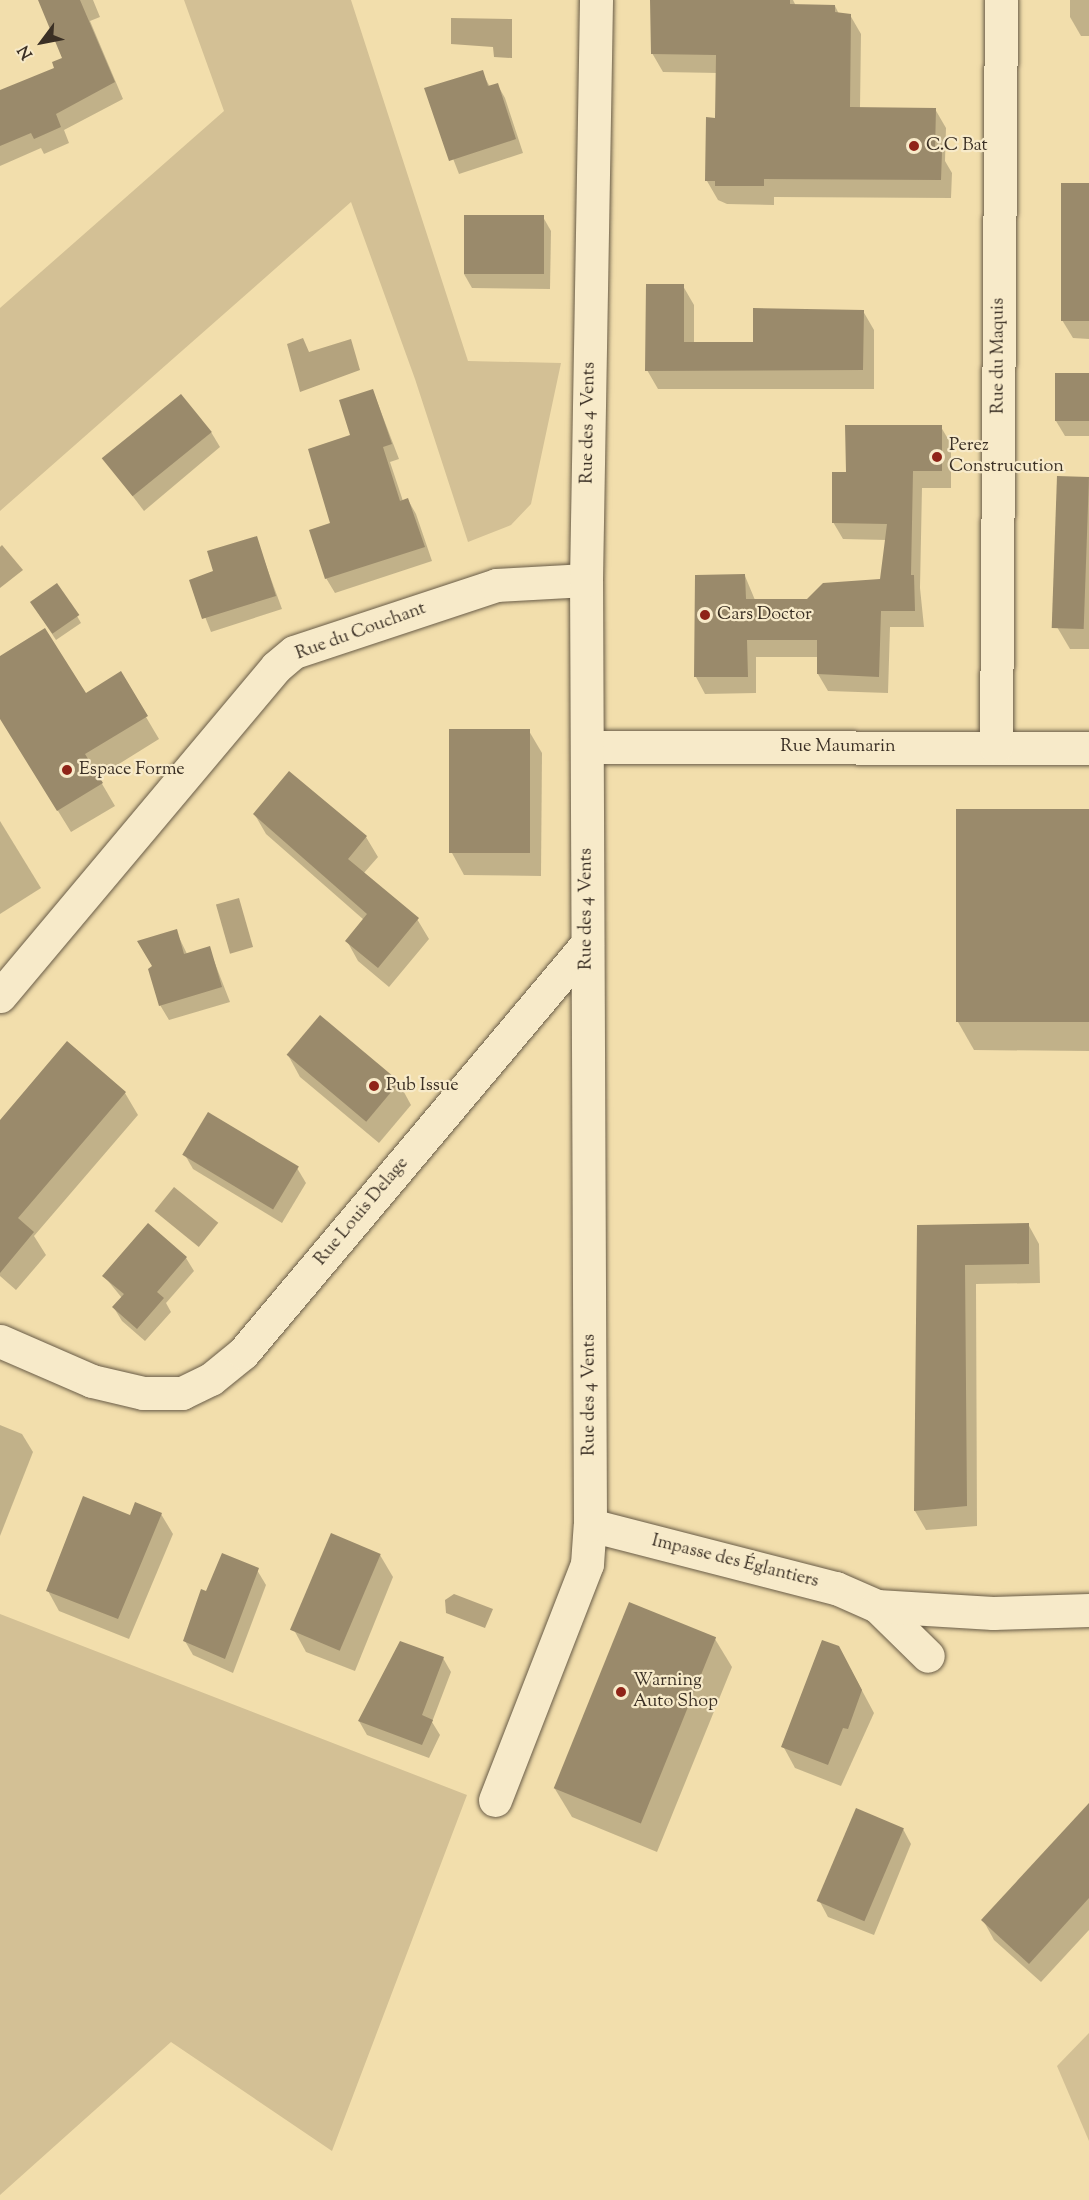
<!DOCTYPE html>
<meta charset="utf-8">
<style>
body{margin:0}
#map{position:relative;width:1089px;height:2200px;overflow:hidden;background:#f2deac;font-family:"Sorts Mill Goudy",serif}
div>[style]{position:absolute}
.green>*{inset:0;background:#d3c095}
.water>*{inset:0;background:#b4a37e;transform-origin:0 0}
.shadow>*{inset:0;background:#0003}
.building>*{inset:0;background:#9a8a6b;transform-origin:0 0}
.roads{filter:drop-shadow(0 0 2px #695c47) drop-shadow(0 0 2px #695c47)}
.minor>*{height:33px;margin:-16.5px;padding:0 16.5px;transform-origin:16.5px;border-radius:16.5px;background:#f7eac9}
.dots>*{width:16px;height:16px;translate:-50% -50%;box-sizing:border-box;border:3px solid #f7eac9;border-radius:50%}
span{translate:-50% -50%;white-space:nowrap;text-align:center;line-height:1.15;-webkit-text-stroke:4.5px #f7eac9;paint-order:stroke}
.poi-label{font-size:18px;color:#3b3025}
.left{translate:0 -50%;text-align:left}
.street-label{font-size:18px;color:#3b3025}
.north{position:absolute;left:12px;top:12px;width:60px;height:60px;-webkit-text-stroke:4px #f7eac9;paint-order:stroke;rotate:238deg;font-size:16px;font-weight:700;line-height:24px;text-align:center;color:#3b3025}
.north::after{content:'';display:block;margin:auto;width:21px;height:27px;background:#3b3025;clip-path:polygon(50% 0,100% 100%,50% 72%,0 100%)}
</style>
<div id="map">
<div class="green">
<i style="clip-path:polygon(184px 0,351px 0,468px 361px,561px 363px,531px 504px,511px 525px,468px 542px,415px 379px,351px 202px,0 511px,0 308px,224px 111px)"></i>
<i style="clip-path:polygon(0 1614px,467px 1795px,332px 2151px,171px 2042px,0 2195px)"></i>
<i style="clip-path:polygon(1089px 2033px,1089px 2141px,1057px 2066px)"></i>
</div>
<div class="water">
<i style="clip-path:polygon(451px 18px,512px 19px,512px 58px,494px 57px,493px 47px,451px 44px)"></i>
<i style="clip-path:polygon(303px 338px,309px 352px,351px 339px,360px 370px,300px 392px,287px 344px)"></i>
<i style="clip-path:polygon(2px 545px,23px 570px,0 588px,0 547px)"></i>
<i style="left:239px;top:898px;width:51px;height:24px;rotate:74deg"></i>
<i style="left:174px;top:1187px;width:57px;height:31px;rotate:39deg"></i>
<i style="clip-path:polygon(454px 1594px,493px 1609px,485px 1628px,446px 1613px,445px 1600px)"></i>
</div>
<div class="shadow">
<i style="clip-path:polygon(39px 0,93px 0,100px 17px,90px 21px,123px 99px,64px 130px,69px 143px,44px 154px,41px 148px,0 166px,0 92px,56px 69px,63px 59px)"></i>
<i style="clip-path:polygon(652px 0,793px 0,796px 6px,835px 6px,839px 14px,850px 15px,861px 34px,860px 108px,935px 109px,946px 128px,945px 161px,952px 173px,951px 198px,774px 197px,774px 205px,727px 204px,718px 200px,707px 181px,717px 119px,718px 73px,663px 72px,652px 53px)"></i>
<i style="clip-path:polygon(1070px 0,1089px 0,1089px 36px,1081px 36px,1070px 17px)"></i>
<i style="clip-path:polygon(482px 72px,490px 87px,497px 84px,505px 98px,523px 153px,459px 174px,426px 89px)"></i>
<i style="clip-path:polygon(1089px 185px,1089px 339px,1073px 338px,1062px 320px)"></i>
<i style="clip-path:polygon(543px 217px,551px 231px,550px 289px,472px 288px,464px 274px)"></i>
<i style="clip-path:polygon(683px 286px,694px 305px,694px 343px,754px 344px,863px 311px,874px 330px,874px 389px,658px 389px,647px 370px)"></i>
<i style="clip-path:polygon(1089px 375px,1089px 436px,1065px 436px,1056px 421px)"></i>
<i style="clip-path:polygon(373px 391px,399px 459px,390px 462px,403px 501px,408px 500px,416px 514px,432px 561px,335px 593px,326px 578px,332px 524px,352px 436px)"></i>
<i style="clip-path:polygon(941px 427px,951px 444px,951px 488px,922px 488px,920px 588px,924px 627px,890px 627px,888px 693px,828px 691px,818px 674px,818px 657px,756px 657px,756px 693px,705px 694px,696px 677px,745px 576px,755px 600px,808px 600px,881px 581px,887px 540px,843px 539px,833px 522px,848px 473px)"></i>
<i style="clip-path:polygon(211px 432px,220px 447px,144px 511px,105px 460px)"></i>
<i style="clip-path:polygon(1089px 478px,1089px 649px,1070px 649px,1057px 627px)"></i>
<i style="clip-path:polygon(256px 538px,282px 609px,211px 632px,191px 581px,215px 572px)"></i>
<i style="clip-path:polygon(35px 608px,77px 616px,81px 623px,56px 640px)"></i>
<i style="clip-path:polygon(0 657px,85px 695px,120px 673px,159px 739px,98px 777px,115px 806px,71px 832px,0 717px)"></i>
<i style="clip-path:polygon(529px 731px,542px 753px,541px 876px,464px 875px,452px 853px)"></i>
<i style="clip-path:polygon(289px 773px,366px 837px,378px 857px,363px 874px,417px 919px,429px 939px,389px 987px,358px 961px,347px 941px,364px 920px,266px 834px,255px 815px)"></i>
<i style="clip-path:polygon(1089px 811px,1089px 1051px,974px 1050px,958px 1022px)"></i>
<i style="clip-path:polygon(0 821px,41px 888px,0 914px)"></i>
<i style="clip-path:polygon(176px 931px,187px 954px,209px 948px,230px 1002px,169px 1020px,160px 1005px,154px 967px)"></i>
<i style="clip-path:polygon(288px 1055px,399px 1083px,411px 1105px,379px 1143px,300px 1077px)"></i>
<i style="clip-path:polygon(125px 1093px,138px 1115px,34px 1236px,46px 1255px,16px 1290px,0 1276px,0 1122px)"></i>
<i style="clip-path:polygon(185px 1155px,297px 1168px,306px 1183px,282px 1223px,193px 1169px)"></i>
<i style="clip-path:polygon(1028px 1224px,1039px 1244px,1040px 1283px,976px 1284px,977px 1526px,926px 1530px,915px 1511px,919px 1226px)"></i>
<i style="clip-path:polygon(148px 1225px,186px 1258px,194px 1271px,166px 1303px,171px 1312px,145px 1341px,122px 1321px,114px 1308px,122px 1298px,104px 1276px)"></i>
<i style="clip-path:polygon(0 1425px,22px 1434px,33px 1452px,0 1536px)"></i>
<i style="clip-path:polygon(161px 1514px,173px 1534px,129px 1639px,59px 1611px,48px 1591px)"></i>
<i style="clip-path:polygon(380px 1555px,393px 1577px,355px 1671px,306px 1652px,294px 1630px)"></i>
<i style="clip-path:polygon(257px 1570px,266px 1585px,233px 1673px,193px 1655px,185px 1641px,207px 1593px)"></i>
<i style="clip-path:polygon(715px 1639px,732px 1667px,657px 1852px,572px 1817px,555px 1789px)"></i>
<i style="clip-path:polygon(443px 1658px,451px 1672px,432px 1722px,440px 1735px,429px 1758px,367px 1735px,359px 1721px)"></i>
<i style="clip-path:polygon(851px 1670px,874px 1713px,841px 1786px,795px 1768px,783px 1746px)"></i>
<i style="clip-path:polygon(1089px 1822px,1089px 1930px,1041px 1982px,994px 1940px,983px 1920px)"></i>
<i style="clip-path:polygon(903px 1829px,911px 1844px,874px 1935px,828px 1917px,820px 1902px)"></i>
</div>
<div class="building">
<i style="clip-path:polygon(38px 0,80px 0,115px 82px,56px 114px,61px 127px,34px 139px,31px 133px,0 146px,0 90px,54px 68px,52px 62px,62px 58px)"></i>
<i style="clip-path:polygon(650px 0,790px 0,790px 4px,835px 5px,835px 12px,851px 14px,850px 107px,936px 108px,935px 151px,942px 152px,941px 180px,764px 179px,764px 186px,715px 186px,715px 181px,705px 181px,706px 117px,715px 118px,716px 55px,651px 54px)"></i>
<i style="clip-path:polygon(483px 70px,488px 86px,498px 83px,516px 139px,449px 161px,424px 88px)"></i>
<i style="left:1061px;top:183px;width:28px;height:138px"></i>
<i style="left:464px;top:215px;width:80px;height:59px"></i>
<i style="clip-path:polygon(646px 284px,684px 284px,684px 342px,753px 342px,753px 308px,864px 310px,863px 370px,645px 371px)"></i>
<i style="left:1055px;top:373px;width:34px;height:48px"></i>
<i style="clip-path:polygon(373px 389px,392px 444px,383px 447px,400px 501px,408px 498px,425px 547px,325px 579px,309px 530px,330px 523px,308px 449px,350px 435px,339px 400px)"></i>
<i style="left:181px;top:394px;width:49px;height:102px;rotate:51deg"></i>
<i style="clip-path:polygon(845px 425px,942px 425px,942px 471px,913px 471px,911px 575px,914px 575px,915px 611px,881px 611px,879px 677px,817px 674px,817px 640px,747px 640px,748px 677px,694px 677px,695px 575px,745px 574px,746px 599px,807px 599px,823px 583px,880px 579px,887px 524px,832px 523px,832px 472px,846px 472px)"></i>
<i style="left:1057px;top:476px;width:32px;height:152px;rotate:2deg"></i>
<i style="clip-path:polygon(257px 536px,276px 596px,202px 619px,189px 580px,213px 571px,207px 551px)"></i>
<i style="left:57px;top:583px;width:39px;height:33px;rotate:55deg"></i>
<i style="clip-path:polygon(45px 628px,86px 693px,121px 671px,148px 716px,85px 754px,103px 783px,57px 811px,0 719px,0 656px)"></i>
<i style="left:449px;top:729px;width:81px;height:124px"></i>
<i style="clip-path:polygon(289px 771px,367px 836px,348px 859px,419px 918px,378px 968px,345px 941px,367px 914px,253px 814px)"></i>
<i style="left:956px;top:809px;width:133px;height:213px"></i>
<i style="clip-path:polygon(177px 929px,184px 954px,210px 946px,222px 987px,159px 1006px,148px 969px,152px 966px,137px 941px)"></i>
<i style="left:320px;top:1015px;width:104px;height:52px;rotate:40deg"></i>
<i style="clip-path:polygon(67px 1041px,126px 1092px,18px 1218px,34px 1232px,0 1273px,0 1120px)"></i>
<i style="left:208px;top:1112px;width:106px;height:50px;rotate:31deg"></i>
<i style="clip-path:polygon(148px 1223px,187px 1257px,157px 1292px,164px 1298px,137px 1329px,112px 1307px,124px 1294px,102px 1276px)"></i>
<i style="clip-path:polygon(1029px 1223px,1029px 1264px,965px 1265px,967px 1506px,914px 1511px,917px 1225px)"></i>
<i style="clip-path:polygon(83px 1496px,130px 1515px,135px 1502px,162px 1513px,118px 1619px,46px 1591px)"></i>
<i style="left:331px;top:1533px;width:54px;height:105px;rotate:23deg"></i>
<i style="clip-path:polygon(222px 1553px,259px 1568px,225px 1659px,183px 1641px,201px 1589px,206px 1591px)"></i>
<i style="left:629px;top:1602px;width:94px;height:201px;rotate:22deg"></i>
<i style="clip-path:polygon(822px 1640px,839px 1646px,862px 1690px,848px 1729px,843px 1728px,828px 1765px,781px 1747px)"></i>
<i style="clip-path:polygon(400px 1641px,444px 1657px,422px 1715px,433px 1720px,422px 1745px,358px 1721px)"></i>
<i style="clip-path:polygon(1089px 1803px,1089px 1898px,1029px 1964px,981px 1920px)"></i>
<i style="left:856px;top:1808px;width:52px;height:101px;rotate:23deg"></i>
</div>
<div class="roads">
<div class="minor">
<i style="left:588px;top:747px;width:501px;rotate:0.11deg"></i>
<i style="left:996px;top:747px;width:747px;rotate:-89.62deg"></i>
<i style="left:0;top:996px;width:429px;rotate:-50deg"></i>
<i style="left:276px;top:667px;width:23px;rotate:-40deg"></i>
<i style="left:294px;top:652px;width:213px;rotate:-18.3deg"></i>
<i style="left:496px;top:585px;width:90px;rotate:-3.2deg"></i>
<i style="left:0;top:1341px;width:100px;rotate:23.5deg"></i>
<i style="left:92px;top:1381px;width:52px;rotate:13.2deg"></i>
<i style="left:143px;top:1393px;width:39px"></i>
<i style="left:182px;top:1393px;width:32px;rotate:-26deg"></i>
<i style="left:211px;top:1379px;width:41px;rotate:-39.1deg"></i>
<i style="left:243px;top:1353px;width:534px;rotate:-49.93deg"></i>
<i style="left:590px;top:1525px;width:254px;rotate:14.4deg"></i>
<i style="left:836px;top:1588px;width:45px;rotate:23.7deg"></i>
<i style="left:877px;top:1606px;width:71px;rotate:44.4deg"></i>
<i style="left:877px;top:1606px;width:116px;rotate:3.5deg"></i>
<i style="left:993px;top:1613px;width:96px;rotate:-1.8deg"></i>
<i style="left:495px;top:1800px;width:253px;rotate:-68.7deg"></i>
<i style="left:587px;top:1564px;width:39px;rotate:-86deg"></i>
<i style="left:590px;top:1525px;width:945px;rotate:-90.24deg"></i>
<i style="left:586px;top:580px;width:580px;rotate:-89.01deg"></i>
</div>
</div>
<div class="dots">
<i style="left:914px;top:146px;background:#8f2418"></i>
<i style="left:937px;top:457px;background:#8f2418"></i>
<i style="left:705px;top:615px;background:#8f2418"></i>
<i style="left:67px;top:770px;background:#8f2418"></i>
<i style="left:374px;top:1086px;background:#8f2418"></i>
<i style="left:621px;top:1692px;background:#8f2418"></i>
</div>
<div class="poi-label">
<span class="left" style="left:926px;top:146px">C.C Bat</span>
<span class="left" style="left:949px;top:457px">Perez<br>Construcution</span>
<span class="left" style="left:717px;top:615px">Cars Doctor</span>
<span class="left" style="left:79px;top:770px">Espace Forme</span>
<span class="left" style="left:386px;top:1086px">Pub Issue</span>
<span class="left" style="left:633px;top:1692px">Warning<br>Auto Shop</span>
</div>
<div class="street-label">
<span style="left:999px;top:356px;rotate:-90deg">Rue du Maquis</span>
<span style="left:589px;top:423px;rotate:-89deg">Rue des 4 Vents</span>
<span style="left:361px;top:632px;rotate:-20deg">Rue du Couchant</span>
<span style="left:838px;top:747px">Rue Maumarin</span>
<span style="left:587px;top:909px;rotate:-90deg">Rue des 4 Vents</span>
<span style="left:362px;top:1212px;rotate:-50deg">Rue Louis Delage</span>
<span style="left:590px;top:1395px;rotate:-90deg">Rue des 4 Vents</span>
<span style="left:735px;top:1562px;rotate:14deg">Impasse des Églantiers</span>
</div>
<div class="north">N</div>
</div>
